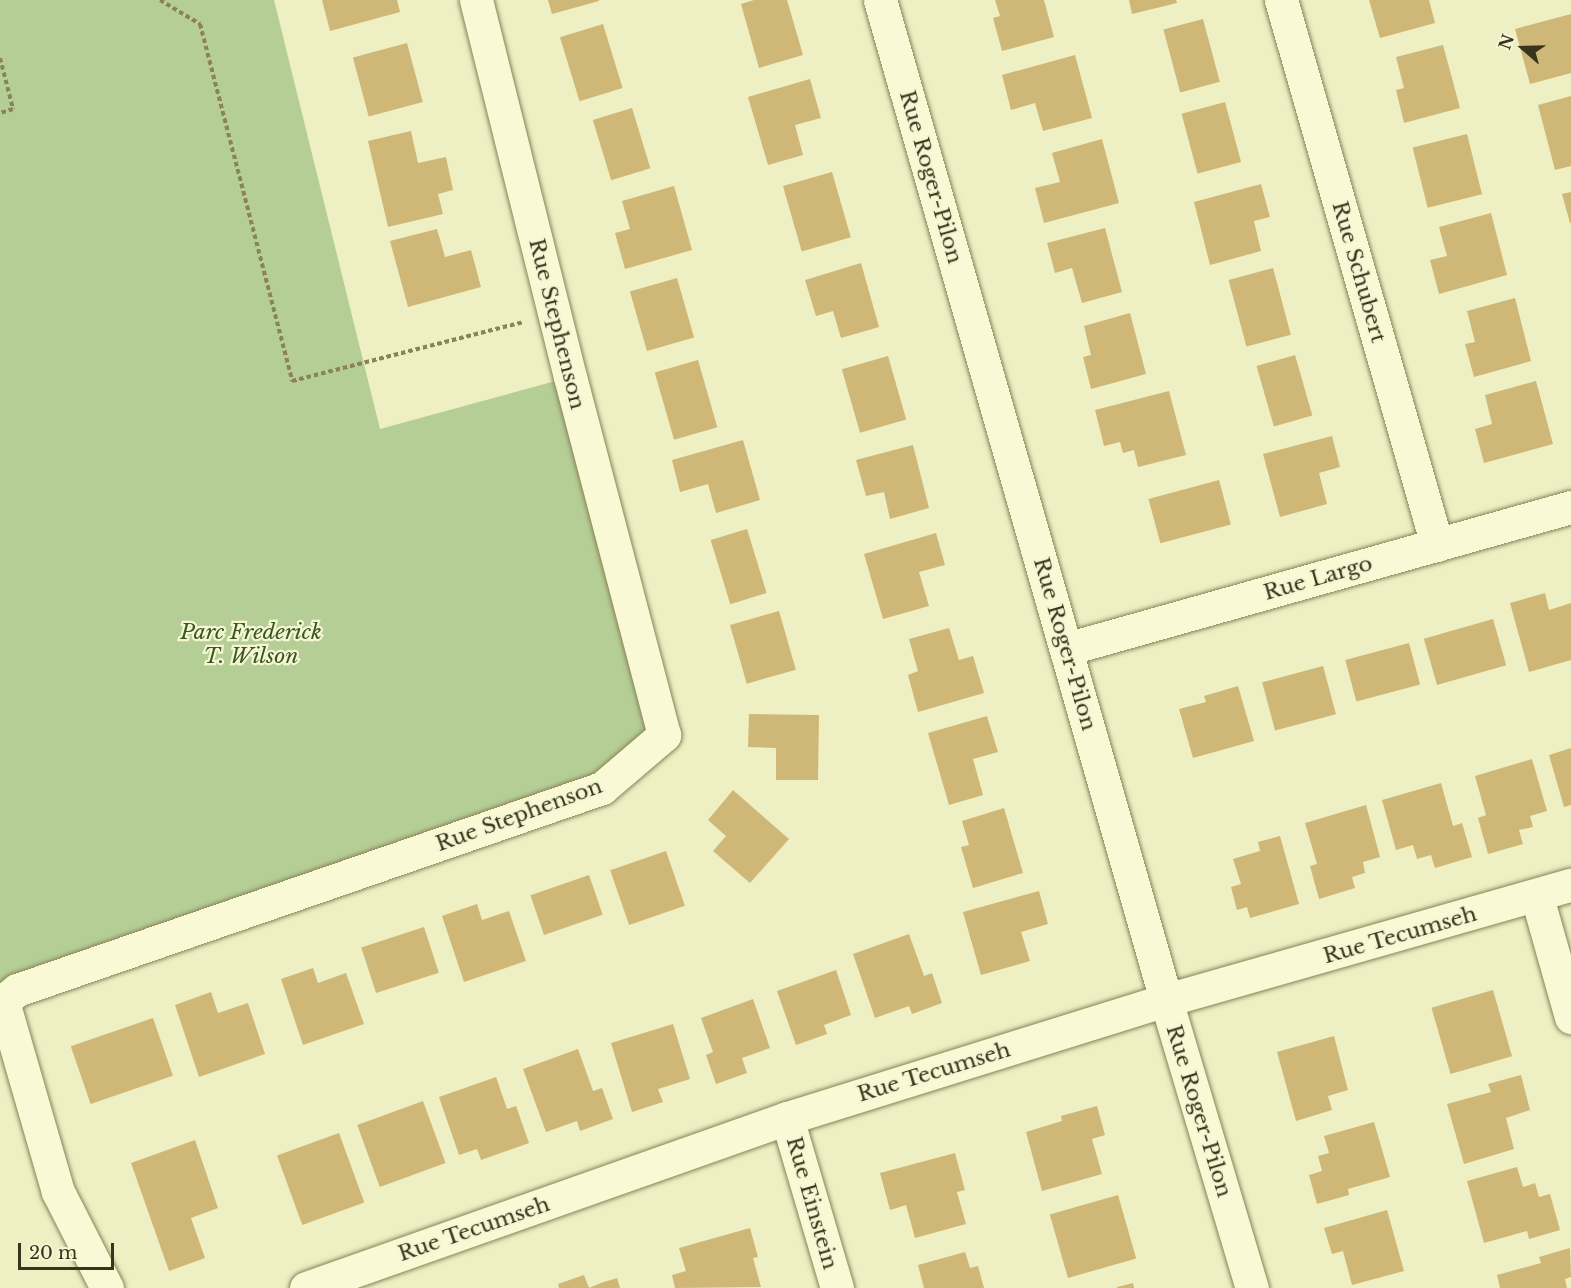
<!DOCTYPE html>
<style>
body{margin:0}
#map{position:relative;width:1571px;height:1288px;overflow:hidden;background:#eeefc2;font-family:"Libre Baskerville",serif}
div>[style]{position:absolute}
.green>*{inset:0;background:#b5ce95}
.building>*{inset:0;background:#cfb877;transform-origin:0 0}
.path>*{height:4px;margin-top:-2px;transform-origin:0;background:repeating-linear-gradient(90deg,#8a8259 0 4.5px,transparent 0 7.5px)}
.roads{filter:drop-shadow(0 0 2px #8a8259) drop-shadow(0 0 2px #8a8259)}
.minor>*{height:33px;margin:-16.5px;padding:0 16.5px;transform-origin:16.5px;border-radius:16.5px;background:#f9fad5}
.tertiary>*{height:33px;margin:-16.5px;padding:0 16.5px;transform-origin:16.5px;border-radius:16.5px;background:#f9fad5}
span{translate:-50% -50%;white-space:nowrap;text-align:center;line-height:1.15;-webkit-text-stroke:4.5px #f5f6d2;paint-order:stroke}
.street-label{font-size:21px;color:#39341d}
.park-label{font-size:21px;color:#395623;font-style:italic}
.north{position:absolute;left:1493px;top:18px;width:60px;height:60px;-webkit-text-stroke:4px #f5f6d2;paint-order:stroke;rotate:290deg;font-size:16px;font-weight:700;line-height:24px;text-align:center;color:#39341d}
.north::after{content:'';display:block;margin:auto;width:21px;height:27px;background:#39341d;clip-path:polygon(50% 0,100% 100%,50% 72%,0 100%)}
.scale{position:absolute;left:18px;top:1243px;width:96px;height:27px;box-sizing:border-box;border:3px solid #39341d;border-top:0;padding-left:8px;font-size:18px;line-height:21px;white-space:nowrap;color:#39341d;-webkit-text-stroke:4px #f5f6d2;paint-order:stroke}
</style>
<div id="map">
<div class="green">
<i style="clip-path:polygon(0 0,274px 0,380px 429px,570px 377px,664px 735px,602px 788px,0 1001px)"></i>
</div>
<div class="building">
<i style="clip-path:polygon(322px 0,397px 0,400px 12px,330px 31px)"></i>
<i style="clip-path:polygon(548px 0,599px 0,599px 1px,552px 14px)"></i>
<i style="clip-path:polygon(754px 0,787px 0,803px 55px,759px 68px,741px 4px)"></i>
<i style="clip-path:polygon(995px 0,1044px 0,1054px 37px,1002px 51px,993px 18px,1000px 16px)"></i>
<i style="clip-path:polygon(1129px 0,1176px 0,1177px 3px,1132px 14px)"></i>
<i style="clip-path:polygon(1369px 0,1429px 0,1435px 23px,1380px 38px)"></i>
<i style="clip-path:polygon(1571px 14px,1571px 73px,1530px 84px,1515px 29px)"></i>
<i style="left:1203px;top:19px;width:65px;height:41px;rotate:75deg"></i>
<i style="left:603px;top:24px;width:67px;height:45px;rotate:73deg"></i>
<i style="left:407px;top:43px;width:61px;height:56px;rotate:75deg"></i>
<i style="clip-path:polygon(1443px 45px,1460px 108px,1404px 123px,1396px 90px,1404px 88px,1396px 57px)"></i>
<i style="clip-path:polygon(1075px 55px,1092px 118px,1043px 131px,1035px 103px,1011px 110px,1002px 75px)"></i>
<i style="clip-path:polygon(810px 79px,821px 118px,795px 125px,803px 155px,768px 165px,748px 97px)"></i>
<i style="clip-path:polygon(1571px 96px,1571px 166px,1555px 170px,1538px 105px)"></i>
<i style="left:1225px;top:102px;width:62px;height:45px;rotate:75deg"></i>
<i style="left:632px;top:108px;width:63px;height:41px;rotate:73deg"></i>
<i style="clip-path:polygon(411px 131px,418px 163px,446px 157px,453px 190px,438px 194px,443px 214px,388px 227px,368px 141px)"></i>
<i style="left:1467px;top:134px;width:62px;height:56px;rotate:76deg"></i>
<i style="clip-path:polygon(1102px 139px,1119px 203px,1044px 223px,1035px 188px,1060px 182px,1052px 153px)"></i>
<i style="left:832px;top:172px;width:68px;height:51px;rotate:74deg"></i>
<i style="clip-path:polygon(1261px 184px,1270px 217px,1254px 221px,1261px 251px,1210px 265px,1194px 202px)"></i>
<i style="clip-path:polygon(674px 186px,692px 250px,625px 269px,615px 233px,630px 229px,622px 201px)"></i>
<i style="clip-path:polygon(1571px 192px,1571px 223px,1570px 223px,1562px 194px)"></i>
<i style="clip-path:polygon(1491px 213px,1507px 275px,1439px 294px,1430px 260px,1447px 256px,1439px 227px)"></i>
<i style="clip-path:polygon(1105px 228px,1122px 292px,1082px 303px,1072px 268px,1055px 273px,1047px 243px)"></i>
<i style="clip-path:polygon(437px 229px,445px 257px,471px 250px,481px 287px,408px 307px,390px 241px)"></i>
<i style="clip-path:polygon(861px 263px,879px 327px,841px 338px,833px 311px,816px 316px,805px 280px)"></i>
<i style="left:1273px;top:268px;width:69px;height:46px;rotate:75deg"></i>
<i style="left:677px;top:278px;width:62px;height:49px;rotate:74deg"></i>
<i style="clip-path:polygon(1515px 298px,1531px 361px,1474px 377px,1465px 344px,1475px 342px,1467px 311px)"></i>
<i style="clip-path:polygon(1130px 313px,1146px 374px,1091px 389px,1083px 357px,1091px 355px,1084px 326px)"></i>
<i style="left:1295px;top:355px;width:63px;height:40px;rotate:74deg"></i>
<i style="left:888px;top:356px;width:66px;height:48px;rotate:74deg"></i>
<i style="left:698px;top:360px;width:70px;height:45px;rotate:74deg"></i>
<i style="clip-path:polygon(1536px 381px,1553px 444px,1484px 463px,1475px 429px,1492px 424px,1485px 395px)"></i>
<i style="clip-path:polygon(1169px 391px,1186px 455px,1138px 467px,1134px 450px,1123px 453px,1120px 442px,1104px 446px,1095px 410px)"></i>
<i style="clip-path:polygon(1332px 436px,1340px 467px,1319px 473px,1327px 504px,1280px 517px,1263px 454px)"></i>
<i style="clip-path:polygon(743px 440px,760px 500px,716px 513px,708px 484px,680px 492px,672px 460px)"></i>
<i style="clip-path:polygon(913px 445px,929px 508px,890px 519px,884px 492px,866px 496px,856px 460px)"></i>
<i style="left:1219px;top:480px;width:46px;height:73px;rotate:75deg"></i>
<i style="left:747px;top:529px;width:67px;height:38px;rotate:73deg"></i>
<i style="clip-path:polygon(936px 533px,945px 565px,919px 572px,929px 606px,883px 619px,864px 554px)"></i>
<i style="clip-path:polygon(1545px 593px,1549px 610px,1571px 603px,1571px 660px,1529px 672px,1510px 603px)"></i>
<i style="left:779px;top:611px;width:61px;height:51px;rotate:74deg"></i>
<i style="left:1493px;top:619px;width:48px;height:72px;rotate:74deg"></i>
<i style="clip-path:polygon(949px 628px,959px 660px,973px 656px,984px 693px,918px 712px,908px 675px,918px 671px,909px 639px)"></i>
<i style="left:1409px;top:643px;width:43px;height:66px;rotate:75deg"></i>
<i style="left:1323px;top:666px;width:50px;height:63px;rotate:75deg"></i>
<i style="clip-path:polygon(1238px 686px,1254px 741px,1193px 758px,1179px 709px,1206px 702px,1204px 696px)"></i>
<i style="clip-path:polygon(749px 714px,819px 715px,818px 780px,776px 780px,776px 748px,748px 747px)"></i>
<i style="clip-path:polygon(987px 716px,998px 752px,973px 759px,983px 795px,949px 805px,928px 733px)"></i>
<i style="clip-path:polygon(1571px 748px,1571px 805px,1564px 807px,1549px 755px)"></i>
<i style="clip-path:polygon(1532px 759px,1547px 811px,1530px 816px,1533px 827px,1519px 830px,1523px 844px,1488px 854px,1478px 818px,1486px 815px,1475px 776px)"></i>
<i style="clip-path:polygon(1441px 783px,1453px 826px,1462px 823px,1472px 857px,1435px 868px,1431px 855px,1417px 859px,1413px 845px,1396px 850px,1382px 800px)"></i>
<i style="clip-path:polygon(733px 790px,789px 839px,750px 883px,713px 851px,726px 836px,708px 820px)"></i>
<i style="clip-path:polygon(1366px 805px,1380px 857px,1363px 862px,1365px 873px,1352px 877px,1355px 888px,1319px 899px,1310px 866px,1317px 864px,1305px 823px)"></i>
<i style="clip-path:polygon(1004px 808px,1023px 873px,973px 888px,961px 847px,969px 845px,962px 821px)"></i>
<i style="clip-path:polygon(1280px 836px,1299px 904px,1250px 918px,1247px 907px,1237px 910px,1231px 887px,1241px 884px,1233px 859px,1260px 851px,1258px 842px)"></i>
<i style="left:666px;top:851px;width:58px;height:59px;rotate:71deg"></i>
<i style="left:589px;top:875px;width:42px;height:62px;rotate:71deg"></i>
<i style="clip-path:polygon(1039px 891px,1048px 924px,1021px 932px,1030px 961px,981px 975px,963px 912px)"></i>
<i style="clip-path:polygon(477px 904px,482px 920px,509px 911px,526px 961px,464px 982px,442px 916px)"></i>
<i style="left:424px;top:927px;width:48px;height:66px;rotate:72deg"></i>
<i style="clip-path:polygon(909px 934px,924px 976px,932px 973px,942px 1003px,912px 1014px,909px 1006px,875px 1018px,853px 954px)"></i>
<i style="clip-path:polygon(313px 968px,318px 983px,346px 973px,364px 1024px,303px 1045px,281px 979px)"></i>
<i style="clip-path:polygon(836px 970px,851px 1015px,824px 1025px,827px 1034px,796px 1045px,777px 991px)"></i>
<i style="left:1493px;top:990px;width:69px;height:64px;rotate:74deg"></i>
<i style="clip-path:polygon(211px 992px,218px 1013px,248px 1003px,265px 1054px,199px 1077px,175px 1005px)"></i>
<i style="clip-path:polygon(753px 999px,770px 1048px,742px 1058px,747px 1073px,716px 1084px,706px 1055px,713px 1052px,701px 1018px)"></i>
<i style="left:153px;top:1018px;width:61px;height:87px;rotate:71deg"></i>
<i style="clip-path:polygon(673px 1024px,690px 1079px,658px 1089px,663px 1102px,632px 1112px,611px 1043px)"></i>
<i style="clip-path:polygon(1334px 1036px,1348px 1090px,1328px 1096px,1332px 1110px,1296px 1121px,1277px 1052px)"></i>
<i style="clip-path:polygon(578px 1049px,593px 1091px,602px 1088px,613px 1119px,580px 1131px,577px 1121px,546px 1132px,523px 1069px)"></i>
<i style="clip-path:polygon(1521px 1075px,1530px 1110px,1506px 1118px,1514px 1149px,1464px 1164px,1447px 1104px,1491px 1092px,1488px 1084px)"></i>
<i style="clip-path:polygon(496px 1077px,507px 1109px,516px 1106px,529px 1143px,481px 1160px,477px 1149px,459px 1155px,439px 1097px)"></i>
<i style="left:423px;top:1101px;width:66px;height:70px;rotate:70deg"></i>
<i style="clip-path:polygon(1097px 1106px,1105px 1135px,1092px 1139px,1102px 1174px,1042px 1191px,1026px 1132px,1062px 1121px,1061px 1116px)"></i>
<i style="clip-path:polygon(1374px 1122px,1390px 1177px,1348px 1189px,1349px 1195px,1317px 1204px,1309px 1175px,1322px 1171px,1318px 1156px,1329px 1153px,1324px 1136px)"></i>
<i style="left:339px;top:1133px;width:74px;height:66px;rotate:70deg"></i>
<i style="clip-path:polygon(195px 1140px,218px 1208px,191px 1218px,205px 1258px,169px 1271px,131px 1163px)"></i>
<i style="clip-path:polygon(955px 1153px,965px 1190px,957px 1192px,966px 1224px,915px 1238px,906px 1205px,890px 1210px,880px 1173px)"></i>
<i style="clip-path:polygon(1517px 1167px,1523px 1187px,1535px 1183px,1539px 1197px,1550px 1194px,1560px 1230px,1529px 1239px,1527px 1231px,1484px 1243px,1467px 1181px)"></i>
<i style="left:1118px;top:1195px;width:66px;height:71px;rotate:74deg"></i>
<i style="clip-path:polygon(1387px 1210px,1404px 1271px,1352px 1285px,1343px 1251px,1332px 1254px,1324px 1228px)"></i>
<i style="clip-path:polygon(750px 1228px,758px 1257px,753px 1258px,761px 1287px,675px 1288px,672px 1275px,686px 1271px,679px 1248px)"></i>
<i style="clip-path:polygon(1570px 1248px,1571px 1277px,1565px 1279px,1567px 1288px,1500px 1288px,1497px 1275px,1541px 1263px,1539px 1257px)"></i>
<i style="clip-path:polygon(965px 1252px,970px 1268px,978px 1266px,984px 1288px,924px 1288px,918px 1265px)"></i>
<i style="clip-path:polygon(584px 1275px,589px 1288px,559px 1288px,558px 1284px)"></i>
<i style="clip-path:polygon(617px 1278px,620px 1288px,589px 1288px,601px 1283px)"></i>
<i style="clip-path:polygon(1133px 1283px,1134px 1288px,1117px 1288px,1117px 1287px)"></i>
</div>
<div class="path">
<i style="left:160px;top:0;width:47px;rotate:31deg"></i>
<i style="left:200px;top:24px;width:369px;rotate:75.5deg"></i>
<i style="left:292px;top:381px;width:239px;rotate:-14.3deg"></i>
<i style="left:0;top:58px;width:53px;rotate:75.7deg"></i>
<i style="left:13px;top:109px;width:14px;rotate:163deg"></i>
</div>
<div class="roads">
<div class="minor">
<i style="left:1281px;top:0;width:567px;rotate:74.03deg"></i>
<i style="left:1066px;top:649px;width:525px;rotate:-15.71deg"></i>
<i style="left:1537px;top:897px;width:125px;rotate:74.2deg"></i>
<i style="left:787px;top:1118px;width:177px;rotate:73.6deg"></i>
<i style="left:107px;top:1288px;width:108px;rotate:-117deg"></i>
<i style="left:58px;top:1192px;width:199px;rotate:-106.1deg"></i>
<i style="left:3px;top:1001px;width:18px;rotate:-38deg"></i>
<i style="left:17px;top:990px;width:619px;rotate:-19.05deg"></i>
<i style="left:602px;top:788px;width:82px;rotate:-40.5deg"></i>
<i style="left:664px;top:735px;width:370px;rotate:-104.7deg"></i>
<i style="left:570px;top:377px;width:389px;rotate:-104deg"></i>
</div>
<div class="tertiary">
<i style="left:880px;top:0;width:1040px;rotate:74.04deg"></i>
<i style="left:1166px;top:1000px;width:301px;rotate:73.4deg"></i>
<i style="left:306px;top:1288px;width:510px;rotate:-19.46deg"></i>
<i style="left:787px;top:1118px;width:397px;rotate:-17.3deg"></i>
<i style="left:1166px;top:1000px;width:421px;rotate:-15.9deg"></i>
</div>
</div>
<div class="street-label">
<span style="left:931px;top:177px;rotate:74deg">Rue Roger-Pilon</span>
<span style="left:1359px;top:272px;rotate:74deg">Rue Schubert</span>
<span style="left:557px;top:324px;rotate:76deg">Rue Stephenson</span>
<span style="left:1318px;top:578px;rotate:-16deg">Rue Largo</span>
<span style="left:1065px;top:644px;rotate:74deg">Rue Roger-Pilon</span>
<span style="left:519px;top:815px;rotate:-20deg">Rue Stephenson</span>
<span style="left:1400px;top:935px;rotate:-16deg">Rue Tecumseh</span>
<span style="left:934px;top:1072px;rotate:-17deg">Rue Tecumseh</span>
<span style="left:1199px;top:1111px;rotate:73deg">Rue Roger-Pilon</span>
<span style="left:812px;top:1203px;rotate:74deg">Rue Einstein</span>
<span style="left:474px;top:1229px;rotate:-19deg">Rue Tecumseh</span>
</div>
<div class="park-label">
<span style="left:251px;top:644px">Parc Frederick<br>T. Wilson</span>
</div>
<div class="north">N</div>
<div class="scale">20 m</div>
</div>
